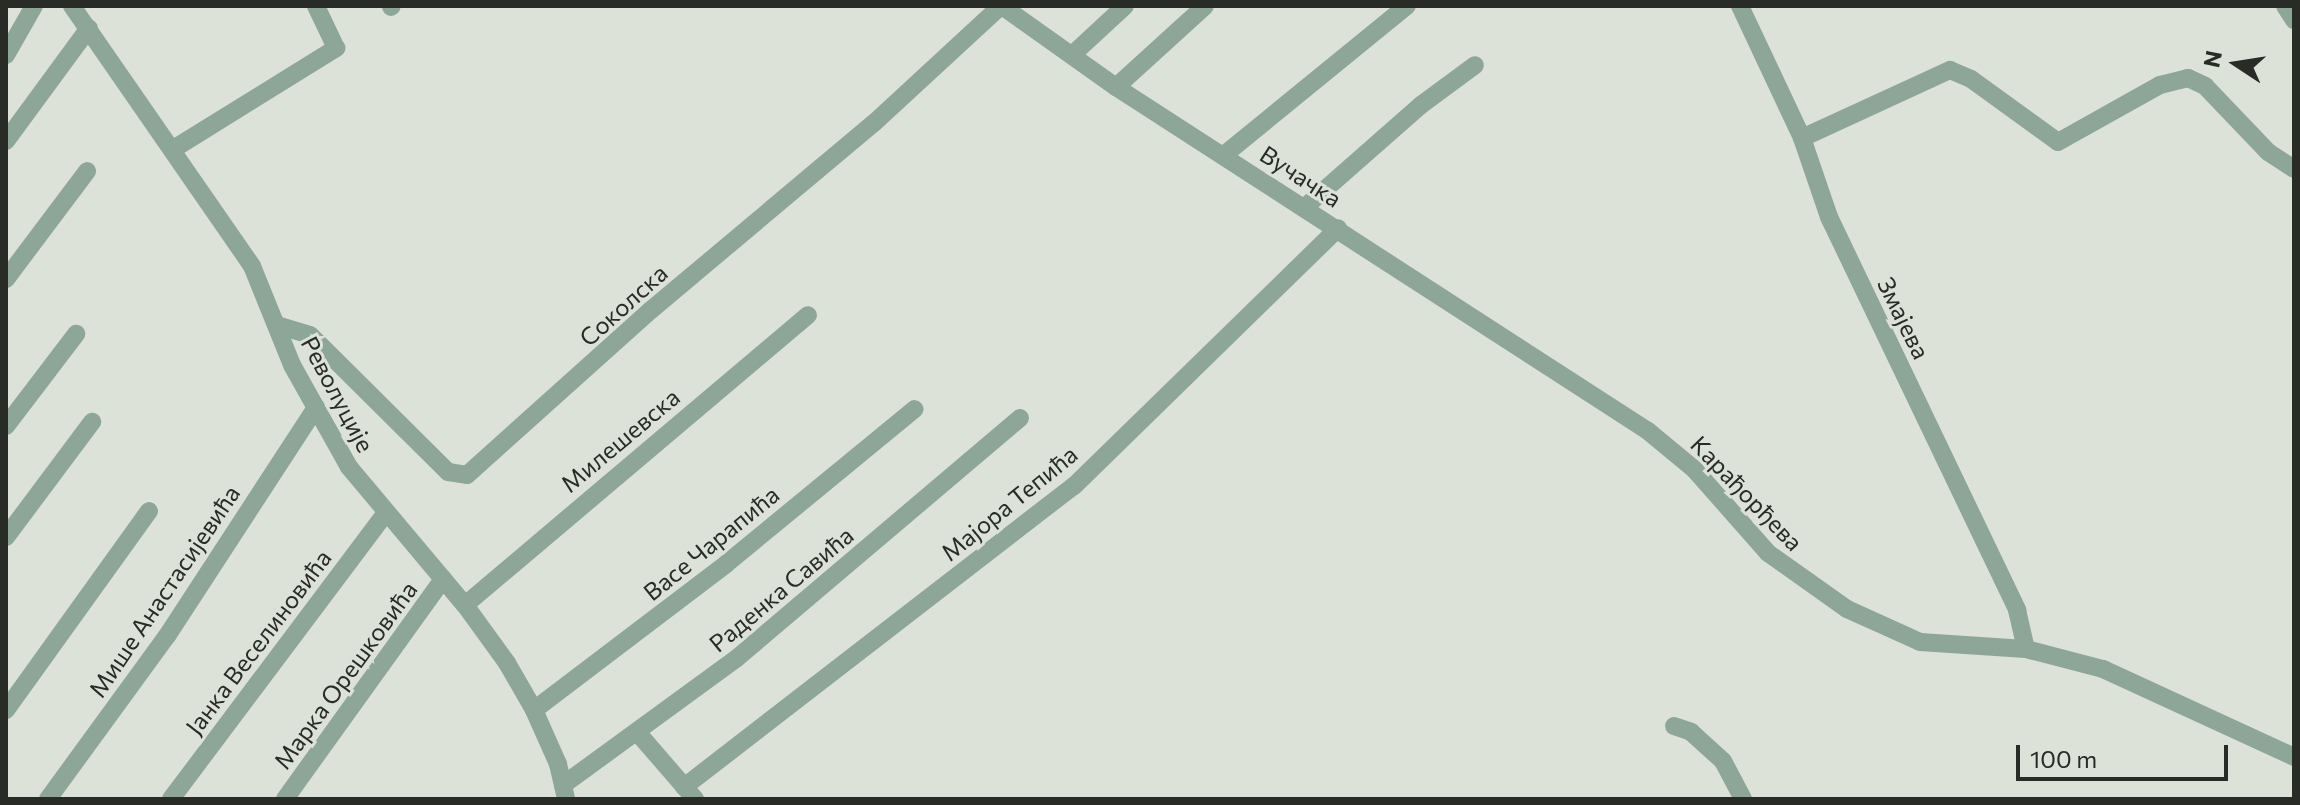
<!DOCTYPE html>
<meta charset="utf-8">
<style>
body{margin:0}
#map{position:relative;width:2300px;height:805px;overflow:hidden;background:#dde2d8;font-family:Commissioner,sans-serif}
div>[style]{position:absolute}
.minor>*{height:18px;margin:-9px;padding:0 9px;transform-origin:9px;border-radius:9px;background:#8da698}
span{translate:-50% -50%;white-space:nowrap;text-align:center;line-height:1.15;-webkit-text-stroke:6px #dde2d8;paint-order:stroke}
.street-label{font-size:24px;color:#292b27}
.frame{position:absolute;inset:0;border:8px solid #292b27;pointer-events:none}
.north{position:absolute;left:2196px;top:24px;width:80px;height:80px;-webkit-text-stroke:6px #dde2d8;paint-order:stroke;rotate:282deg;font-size:22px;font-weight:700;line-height:32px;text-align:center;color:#292b27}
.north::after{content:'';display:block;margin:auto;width:28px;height:36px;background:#292b27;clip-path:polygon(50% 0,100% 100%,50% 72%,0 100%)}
.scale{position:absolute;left:2016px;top:745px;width:212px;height:36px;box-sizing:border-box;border:4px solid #292b27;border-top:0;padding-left:10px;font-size:24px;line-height:28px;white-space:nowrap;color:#292b27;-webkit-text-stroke:6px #dde2d8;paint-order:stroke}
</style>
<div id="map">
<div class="minor">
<i style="left:72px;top:6px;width:316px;rotate:55.3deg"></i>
<i style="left:252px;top:266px;width:107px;rotate:68deg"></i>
<i style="left:292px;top:365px;width:117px;rotate:60.8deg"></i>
<i style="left:349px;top:467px;width:180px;rotate:50deg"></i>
<i style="left:465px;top:605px;width:72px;rotate:54.1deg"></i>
<i style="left:507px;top:663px;width:54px;rotate:60.1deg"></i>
<i style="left:534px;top:710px;width:59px;rotate:66deg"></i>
<i style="left:558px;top:764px;width:36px;rotate:77deg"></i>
<i style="left:1002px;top:6px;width:140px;rotate:35.4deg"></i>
<i style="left:1116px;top:87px;width:634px;rotate:32.89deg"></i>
<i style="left:1648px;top:431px;width:60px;rotate:39.6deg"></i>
<i style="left:1694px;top:469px;width:112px;rotate:48.6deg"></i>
<i style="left:1768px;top:553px;width:97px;rotate:35.3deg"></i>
<i style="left:1847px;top:609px;width:80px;rotate:24.3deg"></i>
<i style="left:1920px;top:642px;width:106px;rotate:3.8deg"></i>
<i style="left:2026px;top:649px;width:80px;rotate:14.6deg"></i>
<i style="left:2103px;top:669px;width:210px;rotate:24.7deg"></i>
<i style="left:1740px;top:6px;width:146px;rotate:64.8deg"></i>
<i style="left:1802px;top:138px;width:83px;rotate:71.1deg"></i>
<i style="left:1829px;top:217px;width:436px;rotate:64.4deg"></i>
<i style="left:2017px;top:610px;width:40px;rotate:77deg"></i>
<i style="left:2285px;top:6px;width:17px;rotate:57deg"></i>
<i style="left:391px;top:7px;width:1px;rotate:-45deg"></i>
<i style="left:6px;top:55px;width:56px;rotate:-60.3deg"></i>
<i style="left:1072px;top:55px;width:72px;rotate:-42.8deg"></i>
<i style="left:1116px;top:87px;width:120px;rotate:-42.3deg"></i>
<i style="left:1802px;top:138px;width:163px;rotate:-24.7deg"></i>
<i style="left:1950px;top:70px;width:23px;rotate:23deg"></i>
<i style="left:1971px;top:79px;width:107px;rotate:35.9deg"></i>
<i style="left:2058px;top:142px;width:117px;rotate:-29.2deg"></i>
<i style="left:2160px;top:85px;width:29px;rotate:-14deg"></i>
<i style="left:2188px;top:78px;width:19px;rotate:25deg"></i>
<i style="left:2205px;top:86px;width:91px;rotate:46.3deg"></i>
<i style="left:2268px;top:152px;width:31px;rotate:33deg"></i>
<i style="left:6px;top:141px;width:140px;rotate:-53.7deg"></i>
<i style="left:175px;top:148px;width:190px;rotate:-31.8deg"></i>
<i style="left:336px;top:48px;width:47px;rotate:-115.5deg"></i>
<i style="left:1224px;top:155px;width:236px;rotate:-39.2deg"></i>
<i style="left:1305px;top:207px;width:154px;rotate:-41.3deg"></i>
<i style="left:1421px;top:105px;width:67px;rotate:-36.5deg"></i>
<i style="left:6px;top:279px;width:135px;rotate:-53.1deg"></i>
<i style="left:277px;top:325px;width:34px;rotate:17deg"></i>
<i style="left:310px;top:335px;width:194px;rotate:44.8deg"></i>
<i style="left:448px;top:472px;width:19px;rotate:9deg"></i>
<i style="left:467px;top:475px;width:247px;rotate:-41.9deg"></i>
<i style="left:651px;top:310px;width:291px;rotate:-40deg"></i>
<i style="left:874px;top:123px;width:173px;rotate:-42.7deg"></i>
<i style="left:6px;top:426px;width:116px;rotate:-52.7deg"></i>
<i style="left:6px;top:537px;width:144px;rotate:-53.2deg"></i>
<i style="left:465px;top:605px;width:449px;rotate:-40.2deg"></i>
<i style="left:6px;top:710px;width:245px;rotate:-54.3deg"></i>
<i style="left:534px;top:710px;width:241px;rotate:-37.2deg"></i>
<i style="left:726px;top:564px;width:244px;rotate:-39.4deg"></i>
<i style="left:1674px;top:726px;width:18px;rotate:19deg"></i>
<i style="left:1691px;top:732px;width:43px;rotate:42.2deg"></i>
<i style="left:1723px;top:761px;width:43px;rotate:62.2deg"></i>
<i style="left:637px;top:732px;width:89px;rotate:49.1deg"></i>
<i style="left:563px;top:785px;width:215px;rotate:-36.1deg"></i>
<i style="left:737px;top:658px;width:371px;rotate:-40.3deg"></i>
<i style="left:684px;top:787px;width:493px;rotate:-37.7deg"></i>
<i style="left:1074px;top:486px;width:369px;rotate:-44.3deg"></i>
<i style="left:48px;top:799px;width:202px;rotate:-53.9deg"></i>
<i style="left:167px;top:636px;width:273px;rotate:-56.9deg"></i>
<i style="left:171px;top:799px;width:355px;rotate:-53.1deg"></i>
<i style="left:285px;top:799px;width:271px;rotate:-54.3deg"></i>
</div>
<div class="street-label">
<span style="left:1301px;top:176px;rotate:33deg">Вучачка</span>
<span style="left:623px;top:305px;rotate:-42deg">Соколска</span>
<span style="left:1904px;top:318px;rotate:64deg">Змајева</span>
<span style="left:338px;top:394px;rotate:62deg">Револуције</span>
<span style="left:620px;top:440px;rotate:-40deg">Милешевска</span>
<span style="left:1747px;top:493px;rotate:46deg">Карађорђева</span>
<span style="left:1009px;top:503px;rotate:-39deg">Мајора Тепића</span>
<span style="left:711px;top:543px;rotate:-39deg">Васе Чарапића</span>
<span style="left:781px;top:589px;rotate:-40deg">Раденка Савића</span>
<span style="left:164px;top:591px;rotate:-56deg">Мише Анастасијевића</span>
<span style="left:258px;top:642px;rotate:-53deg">Јанка Веселиновића</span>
<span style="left:345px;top:675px;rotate:-54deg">Марка Орешковића</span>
</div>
<div class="frame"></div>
<div class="north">N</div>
<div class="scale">100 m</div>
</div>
